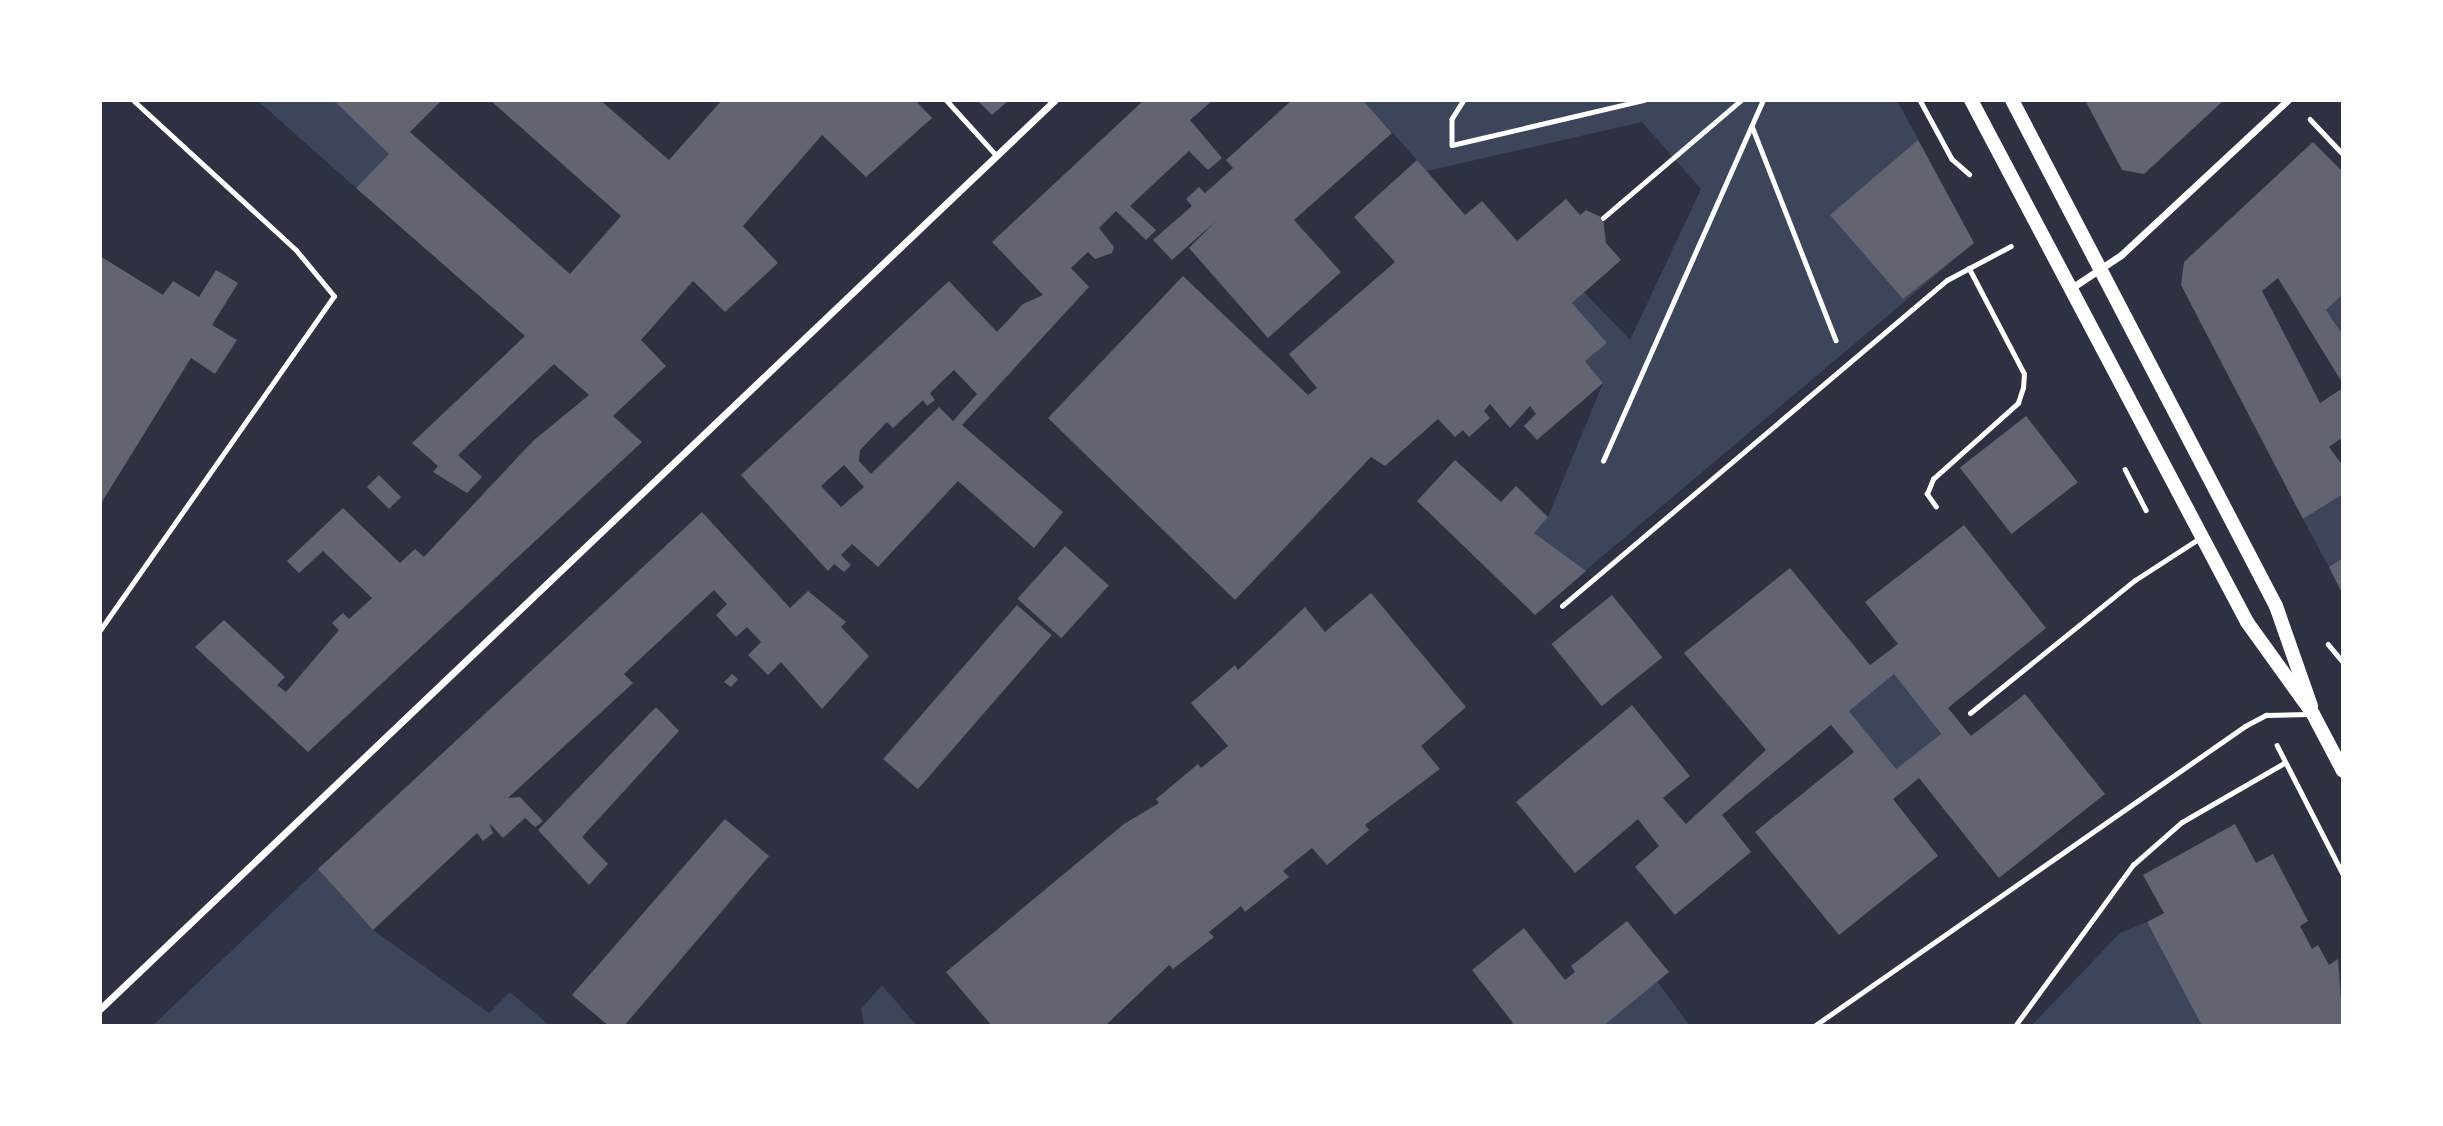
<!DOCTYPE html>
<style>
body{margin:0}
#map{position:relative;width:2443px;height:1126px;overflow:hidden;background:#2d3142;font-family:"Open Sans",sans-serif}
div>[style]{position:absolute}
.green>*{inset:0;background:#3c4559;transform-origin:0 0}
.building>*{inset:0;background:#626471;transform-origin:0 0}
.path>*{height:4.5px;margin:-2.25px;padding:0 2.25px;transform-origin:2.25px;border-radius:2.25px;background:#fff}
.service>*{height:5px;margin:-2.5px;padding:0 2.5px;transform-origin:2.5px;border-radius:2.5px;background:#fff}
.minor>*{height:7px;margin:-3.5px;padding:0 3.5px;transform-origin:3.5px;border-radius:3.5px;background:#fff}
.secondary>*{height:14px;margin:-7px;padding:0 7px;transform-origin:7px;border-radius:7px;background:#fff}
span{translate:-50% -50%;white-space:nowrap;text-align:center;line-height:1.15;-webkit-text-stroke:7px #fff;paint-order:stroke}
.frame{position:absolute;inset:0;border:102px solid #fff;pointer-events:none}
</style>
<div id="map">
<div class="green">
<i style="clip-path:polygon(257px 100px,333px 100px,389px 154px,356px 188px)"></i>
<i style="clip-path:polygon(1363px 100px,1897px 100px,1974px 243px,1579px 576px,1534px 533px,1548px 517px,1603px 383px,1585px 361px,1606px 343px,1572px 303px,1584px 292px,1630px 340px,1701px 189px,1642px 122px,1427px 171px)"></i>
<i style="clip-path:polygon(2343px 294px,2343px 335px,2326px 310px)"></i>
<i style="clip-path:polygon(2343px 494px,2343px 558px,2329px 567px,2303px 519px)"></i>
<i style="left:1894px;top:674px;width:76px;height:58px;rotate:52deg"></i>
<i style="clip-path:polygon(318px 869px,373px 930px,489px 1013px,510px 992px,550px 1026px,152px 1026px)"></i>
<i style="clip-path:polygon(2147px 922px,2202px 1026px,2031px 1026px,2120px 933px)"></i>
<i style="clip-path:polygon(1657px 981px,1690px 1026px,1603px 1026px,1602px 1025px)"></i>
<i style="clip-path:polygon(882px 985px,917px 1026px,864px 1026px,861px 1009px)"></i>
</div>
<div class="building">
<i style="clip-path:polygon(333px 100px,442px 100px,410px 132px,570px 274px,621px 216px,490px 100px,600px 100px,669px 160px,722px 100px,915px 100px,932px 118px,866px 177px,822px 135px,743px 226px,778px 263px,725px 312px,693px 281px,641px 340px,666px 366px,613px 416px,642px 442px,308px 752px,195px 647px,224px 620px,285px 677px,277px 685px,286px 692px,339px 630px,332px 623px,343px 613px,349px 619px,372px 598px,323px 551px,299px 573px,287px 561px,343px 508px,400px 563px,415px 549px,424px 557px,533px 441px,589px 395px,554px 364px,458px 455px,482px 477px,467px 493px,433px 472px,438px 466px,412px 443px,525px 336px,356px 188px,389px 154px)"></i>
<i style="clip-path:polygon(977px 100px,1009px 100px,992px 115px)"></i>
<i style="clip-path:polygon(evenodd,1144px 100px,1213px 100px,1190px 120px,1222px 158px,1208px 170px,1189px 151px,1130px 206px,1156px 230px,1146px 240px,1116px 211px,1099px 228px,1114px 247px,1112px 253px,1095px 259px,1088px 252px,1071px 268px,1089px 287px,962px 425px,1063px 512px,1034px 548px,958px 481px,878px 567px,852px 544px,841px 555px,851px 565px,844px 572px,834px 564px,828px 571px,741px 475px,949px 281px,997px 332px,1023px 304px,1043px 295px,992px 242px,1144px 100px,954px 370px,977px 394px,953px 421px,939px 407px,871px 474px,859px 461px,860px 450px,887px 422px,893px 428px,923px 400px,927px 406px,935px 400px,930px 393px,954px 370px,1144px 100px,844px 465px,864px 487px,841px 507px,821px 486px,844px 465px)"></i>
<i style="clip-path:polygon(1292px 100px,1363px 100px,1392px 133px,1294px 220px,1341px 272px,1268px 338px,1189px 248px,1216px 221px,1172px 260px,1153px 240px,1192px 206px,1186px 199px,1199px 187px,1205px 193px,1233px 168px,1226px 160px)"></i>
<i style="clip-path:polygon(2085px 100px,2224px 100px,2144px 174px,2122px 170px)"></i>
<i style="clip-path:polygon(1918px 140px,1974px 243px,1903px 299px,1830px 215px)"></i>
<i style="clip-path:polygon(2313px 142px,2343px 172px,2343px 294px,2326px 310px,2343px 335px,2343px 384px,2278px 278px,2262px 291px,2320px 403px,2343px 388px,2343px 444px,2340px 439px,2329px 447px,2343px 466px,2343px 494px,2303px 519px,2181px 285px,2184px 262px)"></i>
<i style="clip-path:polygon(1417px 160px,1465px 215px,1482px 201px,1517px 241px,1566px 199px,1580px 215px,1586px 210px,1603px 218px,1606px 243px,1621px 260px,1572px 303px,1607px 343px,1585px 361px,1603px 383px,1537px 440px,1524px 426px,1536px 414px,1530px 406px,1510px 428px,1490px 404px,1484px 411px,1490px 418px,1469px 437px,1463px 430px,1455px 437px,1438px 419px,1385px 466px,1371px 457px,1235px 600px,1048px 418px,1183px 276px,1308px 395px,1317px 388px,1289px 354px,1395px 262px,1354px 217px)"></i>
<i style="clip-path:polygon(100px 256px,163px 295px,173px 281px,199px 297px,216px 270px,238px 283px,212px 325px,237px 340px,215px 374px,191px 358px,100px 505px)"></i>
<i style="left:2026px;top:416px;width:84px;height:84px;rotate:52deg"></i>
<i style="clip-path:polygon(1455px 460px,1501px 502px,1516px 486px,1548px 517px,1534px 533px,1586px 571px,1535px 615px,1417px 501px)"></i>
<i style="left:379px;top:475px;width:31px;height:17px;rotate:45deg"></i>
<i style="clip-path:polygon(702px 512px,790px 608px,808px 591px,846px 622px,841px 627px,869px 656px,822px 709px,781px 662px,768px 675px,748px 655px,761px 642px,747px 627px,736px 637px,716px 615px,727px 604px,714px 590px,624px 674px,633px 683px,508px 798px,520px 797px,543px 821px,535px 827px,525px 818px,503px 838px,489px 823px,493px 833px,483px 841px,477px 833px,373px 930px,318px 869px)"></i>
<i style="clip-path:polygon(evenodd,1964px 525px,2046px 628px,1948px 708px,1971px 736px,2025px 694px,2105px 794px,1999px 878px,1919px 778px,1893px 799px,1938px 856px,1839px 935px,1755px 832px,1854px 752px,1831px 725px,1722px 815px,1751px 852px,1675px 915px,1635px 867px,1659px 846px,1638px 819px,1575px 873px,1516px 802px,1632px 705px,1690px 776px,1663px 798px,1686px 824px,1766px 750px,1684px 653px,1790px 568px,1870px 665px,1898px 644px,1865px 602px,1964px 525px,1894px 674px,1941px 734px,1896px 769px,1849px 711px,1894px 674px)"></i>
<i style="left:1065px;top:546px;width:59px;height:71px;rotate:42deg"></i>
<i style="clip-path:polygon(2343px 558px,2343px 595px,2329px 567px)"></i>
<i style="clip-path:polygon(1371px 593px,1466px 707px,1421px 746px,1440px 769px,1365px 825px,1369px 830px,1327px 865px,1312px 848px,1283px 871px,1289px 877px,1245px 912px,1241px 906px,1209px 932px,1214px 937px,1173px 969px,1169px 965px,1106px 1025px,992px 1026px,946px 972px,1124px 824px,1159px 803px,1156px 799px,1198px 764px,1201px 768px,1228px 746px,1191px 703px,1235px 665px,1238px 670px,1305px 607px,1325px 632px)"></i>
<i style="left:1612px;top:595px;width:80px;height:78px;rotate:51deg"></i>
<i style="left:1017px;top:605px;width:46px;height:204px;rotate:41deg"></i>
<i style="clip-path:polygon(732px 674px,738px 679px,731px 687px,724px 682px)"></i>
<i style="clip-path:polygon(656px 707px,679px 731px,582px 837px,608px 864px,589px 885px,538px 830px)"></i>
<i style="clip-path:polygon(725px 819px,769px 856px,624px 1026px,609px 1026px,572px 995px)"></i>
<i style="clip-path:polygon(2235px 824px,2256px 863px,2273px 854px,2308px 921px,2300px 926px,2312px 949px,2318px 945px,2329px 965px,2338px 959px,2343px 1026px,2202px 1026px,2147px 922px,2164px 913px,2143px 875px)"></i>
<i style="clip-path:polygon(1627px 921px,1669px 972px,1603px 1026px,1509px 1026px,1513px 1023px,1472px 970px,1524px 928px,1565px 980px,1575px 972px,1571px 966px)"></i>
</div>
<div class="path">
<i style="left:1464px;top:100px;width:22px;rotate:122deg"></i>
<i style="left:1452px;top:119px;width:26px;rotate:90deg"></i>
<i style="left:1452px;top:145px;width:197px;rotate:-13.2deg"></i>
<i style="left:1920px;top:100px;width:67px;rotate:61.5deg"></i>
<i style="left:1952px;top:159px;width:23px;rotate:41deg"></i>
<i style="left:2310px;top:119px;width:48px;rotate:46.7deg"></i>
<i style="left:1752px;top:126px;width:230px;rotate:68.6deg"></i>
<i style="left:1603px;top:218px;width:182px;rotate:-40.5deg"></i>
<i style="left:1603px;top:461px;width:395px;rotate:-66.1deg"></i>
<i style="left:2125px;top:469px;width:46px;rotate:62.9deg"></i>
<i style="left:1936px;top:507px;width:16px;rotate:-125deg"></i>
<i style="left:1927px;top:494px;width:16px;rotate:-68deg"></i>
<i style="left:1933px;top:479px;width:114px;rotate:-41.8deg"></i>
<i style="left:2018px;top:403px;width:16px;rotate:-72deg"></i>
<i style="left:2023px;top:388px;width:14px;rotate:-86deg"></i>
<i style="left:2024px;top:374px;width:119px;rotate:-117.6deg"></i>
<i style="left:1562px;top:606px;width:504px;rotate:-40.26deg"></i>
<i style="left:1947px;top:280px;width:72px;rotate:-28deg"></i>
<i style="left:2328px;top:644px;width:23px;rotate:50deg"></i>
<i style="left:2277px;top:745px;width:145px;rotate:62.9deg"></i>
<i style="left:2015px;top:1026px;width:200px;rotate:-53.8deg"></i>
<i style="left:2133px;top:865px;width:65px;rotate:-41.3deg"></i>
<i style="left:2182px;top:822px;width:118px;rotate:-30deg"></i>
</div>
<div class="service">
<i style="left:946px;top:100px;width:73px;rotate:47.8deg"></i>
<i style="left:100px;top:630px;width:408px;rotate:-55deg"></i>
<i style="left:334px;top:296px;width:60px;rotate:-129.6deg"></i>
<i style="left:296px;top:250px;width:222px;rotate:-137.4deg"></i>
<i style="left:1970px;top:713px;width:212px;rotate:-38.9deg"></i>
<i style="left:2135px;top:580px;width:77px;rotate:-32.9deg"></i>
<i style="left:1814px;top:1026px;width:525px;rotate:-34.84deg"></i>
<i style="left:2245px;top:726px;width:24px;rotate:-28deg"></i>
<i style="left:2266px;top:715px;width:43px;rotate:-1.3deg"></i>
</div>
<div class="minor">
<i style="left:2073px;top:287px;width:58px;rotate:-33.7deg"></i>
<i style="left:2121px;top:255px;width:228px;rotate:-42.9deg"></i>
<i style="left:100px;top:1009px;width:1318px;rotate:-43.59deg"></i>
</div>
<div class="secondary">
<i style="left:1971px;top:100px;width:590px;rotate:62.13deg"></i>
<i style="left:2247px;top:622px;width:113px;rotate:54.3deg"></i>
<i style="left:2313px;top:714px;width:64px;rotate:62.2deg"></i>
<i style="left:2012px;top:100px;width:571px;rotate:62.45deg"></i>
<i style="left:2276px;top:606px;width:106px;rotate:70.7deg"></i>
</div>
<div class="frame"></div>
</div>
